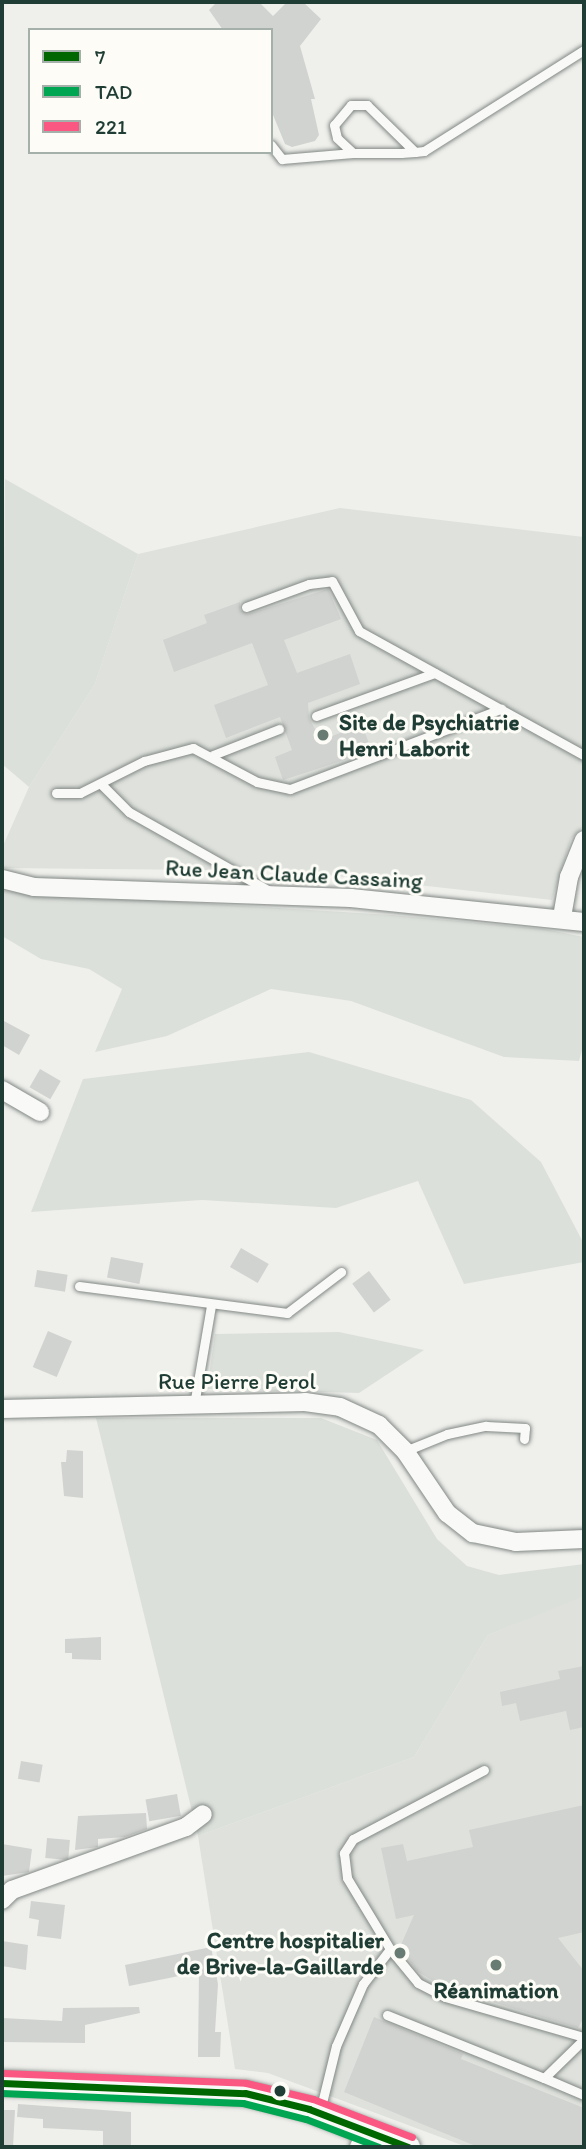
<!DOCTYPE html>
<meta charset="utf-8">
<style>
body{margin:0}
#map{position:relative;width:586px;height:2149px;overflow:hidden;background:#eff0ec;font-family:Itim,sans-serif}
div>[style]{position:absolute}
.built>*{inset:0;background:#dee1dc}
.green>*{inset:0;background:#dce0db}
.building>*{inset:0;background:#d1d3d0;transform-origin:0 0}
.roads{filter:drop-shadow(0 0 2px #828885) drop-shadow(0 0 2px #828885)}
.service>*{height:9px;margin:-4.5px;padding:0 4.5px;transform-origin:4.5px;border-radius:4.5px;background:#f9f9f7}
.minor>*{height:18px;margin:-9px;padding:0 9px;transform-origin:9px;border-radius:9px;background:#f9f9f7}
.secondary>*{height:24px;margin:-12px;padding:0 12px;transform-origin:12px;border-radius:12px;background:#f9f9f7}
.bus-1>*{height:7px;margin:-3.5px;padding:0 3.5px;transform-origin:3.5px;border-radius:3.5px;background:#060}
.bus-2>*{height:7px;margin:-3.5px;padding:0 3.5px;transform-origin:3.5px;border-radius:3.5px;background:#00a651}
.bus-3>*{height:7px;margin:-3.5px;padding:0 3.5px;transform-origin:3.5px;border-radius:3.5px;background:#fa5882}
.dots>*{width:19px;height:19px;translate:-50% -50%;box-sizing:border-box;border:4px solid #fdfcf7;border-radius:50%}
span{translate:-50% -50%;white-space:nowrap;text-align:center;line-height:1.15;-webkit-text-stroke:6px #fdfcf7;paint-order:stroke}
.poi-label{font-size:23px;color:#1f3d34;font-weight:700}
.left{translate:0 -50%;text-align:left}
.right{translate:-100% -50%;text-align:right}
.street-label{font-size:23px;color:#1f3d34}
.frame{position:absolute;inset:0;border:4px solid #1f3d34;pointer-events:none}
.legend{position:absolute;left:28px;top:28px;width:245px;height:126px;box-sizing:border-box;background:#fdfcf7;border:2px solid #a4b0a9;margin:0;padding:9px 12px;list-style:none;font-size:21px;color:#1f3d34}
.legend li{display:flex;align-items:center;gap:14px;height:35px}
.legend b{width:35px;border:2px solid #a4b0a9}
</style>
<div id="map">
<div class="built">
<i style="clip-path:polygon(340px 508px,584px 537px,584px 826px,571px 839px,552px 900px,293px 871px,2px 868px,2px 848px,29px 787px,95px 684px,138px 554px)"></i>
<i style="clip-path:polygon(584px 1595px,584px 2147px,467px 2147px,268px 2073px,235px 2069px,198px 1836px,414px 1757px,488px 1635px)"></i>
</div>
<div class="green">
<i style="clip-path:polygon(5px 479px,138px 554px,95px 684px,29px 787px,2px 764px)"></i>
<i style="clip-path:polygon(2px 891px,392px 915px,544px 929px,584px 937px,584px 1043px,579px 1061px,504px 1057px,351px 1001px,271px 989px,167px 1036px,95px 1052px,122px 989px,89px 969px,41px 959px,2px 936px)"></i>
<i style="clip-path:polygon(309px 1052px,471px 1100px,541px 1162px,584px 1244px,584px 1262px,464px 1284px,418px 1181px,336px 1208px,202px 1200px,31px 1212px,83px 1079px)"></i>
<i style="clip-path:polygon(339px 1332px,424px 1350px,359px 1393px,207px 1389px,215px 1334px)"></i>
<i style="clip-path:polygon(96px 1418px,321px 1418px,377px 1440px,437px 1539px,467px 1566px,499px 1575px,584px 1564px,584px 1596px,488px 1635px,414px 1757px,198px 1836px)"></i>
</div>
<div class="building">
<i style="clip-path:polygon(217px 2px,259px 2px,273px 16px,287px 2px,303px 2px,321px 19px,300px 46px,315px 99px,311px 99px,319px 135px,315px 141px,292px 147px,285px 144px,271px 110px,271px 30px,223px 30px,209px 10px)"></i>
<i style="clip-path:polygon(328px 589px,341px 619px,284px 640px,297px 673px,350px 654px,360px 684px,308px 703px,309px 718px,321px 740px,362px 725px,372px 751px,283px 780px,275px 757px,292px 750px,280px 717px,226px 738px,214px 705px,268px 685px,252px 643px,174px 672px,163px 640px,207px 623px,204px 615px,240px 602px,240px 610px,248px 614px)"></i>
<i style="clip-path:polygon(2px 1020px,30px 1035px,19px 1055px,2px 1045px)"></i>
<i style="left:40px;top:1069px;width:24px;height:21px;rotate:30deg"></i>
<i style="left:241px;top:1248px;width:32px;height:22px;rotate:30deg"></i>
<i style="left:111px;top:1257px;width:33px;height:21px;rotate:11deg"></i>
<i style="left:37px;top:1270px;width:31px;height:17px;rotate:9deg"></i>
<i style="left:369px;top:1271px;width:36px;height:21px;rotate:53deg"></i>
<i style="left:48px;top:1331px;width:26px;height:39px;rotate:23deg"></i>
<i style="clip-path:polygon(67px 1450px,83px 1451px,83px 1498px,64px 1496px,61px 1462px,66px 1462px)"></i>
<i style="clip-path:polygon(101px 1637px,101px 1660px,72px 1659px,72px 1653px,65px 1653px,65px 1639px)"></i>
<i style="clip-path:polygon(584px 1666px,584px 1727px,570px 1730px,566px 1711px,520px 1721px,516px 1703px,502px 1706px,500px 1692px,560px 1679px,558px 1671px)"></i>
<i style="left:21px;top:1761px;width:22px;height:18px;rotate:10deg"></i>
<i style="left:177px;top:1794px;width:22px;height:32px;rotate:80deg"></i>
<i style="clip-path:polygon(584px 1805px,584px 1932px,558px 1938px,584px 1971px,584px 2017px,578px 2028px,443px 1987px,417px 1971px,400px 1947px,414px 1915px,396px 1919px,381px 1848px,403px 1844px,407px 1861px,473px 1847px,469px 1830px)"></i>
<i style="clip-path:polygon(146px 1813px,147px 1829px,125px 1837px,98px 1839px,98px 1847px,75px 1850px,78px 1816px)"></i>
<i style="left:47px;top:1838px;width:23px;height:20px;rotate:5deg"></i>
<i style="clip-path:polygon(2px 1844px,32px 1849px,29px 1872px,2px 1876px)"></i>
<i style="clip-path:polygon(31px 1901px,65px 1905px,61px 1939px,37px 1936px,39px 1920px,29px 1918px)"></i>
<i style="clip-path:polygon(2px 1941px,28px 1945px,26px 1970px,2px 1966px)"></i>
<i style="clip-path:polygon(211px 1947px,218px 1984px,215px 2032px,221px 2032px,220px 2057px,198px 2057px,199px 1972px,129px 1986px,125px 1965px)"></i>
<i style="clip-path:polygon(139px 2007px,140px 2013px,85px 2025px,85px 2043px,2px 2042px,2px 2018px,62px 2021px,63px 2008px)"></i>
<i style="clip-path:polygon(374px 2017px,463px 2054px,461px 2059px,584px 2108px,584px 2147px,478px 2147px,344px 2092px)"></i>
<i style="clip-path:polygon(18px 2104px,131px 2112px,131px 2147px,103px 2147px,103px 2131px,43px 2128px,43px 2119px,17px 2117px)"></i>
<i style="clip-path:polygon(2px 2110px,15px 2110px,13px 2147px,2px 2147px)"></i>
</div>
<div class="roads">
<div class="service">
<i style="left:271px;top:145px;width:18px;rotate:52deg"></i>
<i style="left:282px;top:159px;width:71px;rotate:-4.8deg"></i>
<i style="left:415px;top:152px;width:67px;rotate:-135.6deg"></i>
<i style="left:367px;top:105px;width:16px;rotate:180deg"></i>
<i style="left:351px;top:105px;width:26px;rotate:130deg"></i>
<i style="left:334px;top:125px;width:13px;rotate:77deg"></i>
<i style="left:337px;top:138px;width:22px;rotate:43deg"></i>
<i style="left:353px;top:153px;width:48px"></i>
<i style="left:401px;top:153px;width:14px;rotate:-4deg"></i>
<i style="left:415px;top:152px;width:9px;rotate:-6deg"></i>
<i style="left:424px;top:151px;width:189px;rotate:-32.3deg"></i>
<i style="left:246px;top:607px;width:67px;rotate:-20.1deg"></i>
<i style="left:309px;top:584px;width:23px;rotate:-7deg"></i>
<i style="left:332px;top:581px;width:57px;rotate:61.6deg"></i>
<i style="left:359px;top:631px;width:257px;rotate:28.9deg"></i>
<i style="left:316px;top:716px;width:126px;rotate:-20deg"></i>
<i style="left:213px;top:755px;width:71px;rotate:-21.5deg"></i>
<i style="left:102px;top:785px;width:38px;rotate:45deg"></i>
<i style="left:129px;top:812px;width:163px;rotate:29.4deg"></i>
<i style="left:56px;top:793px;width:24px"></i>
<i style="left:80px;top:793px;width:72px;rotate:-26.6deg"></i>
<i style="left:144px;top:761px;width:51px;rotate:-14.9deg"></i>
<i style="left:193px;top:748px;width:72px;rotate:28deg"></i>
<i style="left:257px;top:782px;width:34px;rotate:12deg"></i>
<i style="left:290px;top:789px;width:226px;rotate:-20.8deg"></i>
<i style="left:79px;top:1286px;width:210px;rotate:7.4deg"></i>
<i style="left:287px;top:1313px;width:68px;rotate:-37.2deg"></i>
<i style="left:194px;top:1405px;width:100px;rotate:-80.3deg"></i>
<i style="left:405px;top:1451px;width:45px;rotate:-22deg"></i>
<i style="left:447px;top:1434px;width:40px;rotate:-12deg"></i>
<i style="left:486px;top:1426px;width:39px;rotate:3deg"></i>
<i style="left:525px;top:1428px;width:11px;rotate:95deg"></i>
<i style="left:484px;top:1770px;width:148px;rotate:152.2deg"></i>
<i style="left:353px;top:1839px;width:17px;rotate:123deg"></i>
<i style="left:344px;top:1853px;width:25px;rotate:83deg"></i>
<i style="left:347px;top:1878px;width:83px;rotate:58.8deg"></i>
<i style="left:390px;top:1949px;width:44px;rotate:50.5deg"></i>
<i style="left:418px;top:1983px;width:30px;rotate:27deg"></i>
<i style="left:445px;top:1997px;width:145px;rotate:16.1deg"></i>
<i style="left:387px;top:2015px;width:169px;rotate:21.9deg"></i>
<i style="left:583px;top:2040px;width:54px;rotate:135.7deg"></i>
<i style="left:544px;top:2078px;width:43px;rotate:23deg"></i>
<i style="left:320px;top:2111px;width:67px;rotate:-76.2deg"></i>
<i style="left:336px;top:2046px;width:68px;rotate:-66.5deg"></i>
<i style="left:363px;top:1984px;width:44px;rotate:-52.4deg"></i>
</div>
<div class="minor">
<i style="left:2px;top:879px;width:33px;rotate:14deg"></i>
<i style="left:34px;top:887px;width:317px;rotate:2deg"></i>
<i style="left:351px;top:898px;width:234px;rotate:5.9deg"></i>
<i style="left:562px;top:917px;width:41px;rotate:-80.1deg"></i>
<i style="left:569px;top:877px;width:40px;rotate:-68deg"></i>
<i style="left:2px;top:1090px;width:44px;rotate:30.1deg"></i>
<i style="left:2px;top:1409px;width:303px;rotate:-1.3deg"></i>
<i style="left:305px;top:1402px;width:35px;rotate:8deg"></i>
<i style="left:340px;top:1407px;width:43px;rotate:24.8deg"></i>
<i style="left:379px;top:1425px;width:37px;rotate:45deg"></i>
<i style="left:405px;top:1451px;width:75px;rotate:55.9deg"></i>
<i style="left:447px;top:1513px;width:33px;rotate:38deg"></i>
<i style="left:473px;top:1533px;width:44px;rotate:11.8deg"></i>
<i style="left:516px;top:1542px;width:68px;rotate:-2.5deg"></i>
<i style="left:2px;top:1900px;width:14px;rotate:-45deg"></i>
<i style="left:12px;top:1890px;width:185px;rotate:-19.9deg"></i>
<i style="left:186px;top:1827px;width:21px;rotate:-37deg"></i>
<i style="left:359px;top:2147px;width:18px;rotate:-63deg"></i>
</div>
<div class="secondary">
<i style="left:2px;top:2083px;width:243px;rotate:2.4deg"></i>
<i style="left:245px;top:2093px;width:66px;rotate:14deg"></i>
<i style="left:309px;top:2109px;width:106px;rotate:21deg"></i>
</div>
</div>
<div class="bus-1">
<i style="left:2px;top:2083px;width:243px;rotate:2.4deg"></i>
<i style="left:245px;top:2093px;width:66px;rotate:14deg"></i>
<i style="left:309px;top:2109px;width:106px;rotate:21deg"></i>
</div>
<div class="bus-2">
<i style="left:2px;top:2093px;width:241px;rotate:2.4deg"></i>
<i style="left:243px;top:2103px;width:65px;rotate:14.3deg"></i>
<i style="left:306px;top:2119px;width:78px;rotate:21deg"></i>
</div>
<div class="bus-3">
<i style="left:2px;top:2073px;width:244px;rotate:2.3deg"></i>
<i style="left:246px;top:2083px;width:69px;rotate:13.4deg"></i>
<i style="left:313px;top:2099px;width:106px;rotate:21deg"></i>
</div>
<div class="dots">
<i style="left:323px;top:735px;background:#687c74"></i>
<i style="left:400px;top:1953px;background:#687c74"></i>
<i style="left:496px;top:1965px;background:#687c74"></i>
<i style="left:280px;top:2091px;background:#1f3d34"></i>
</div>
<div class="poi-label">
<span class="left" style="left:339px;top:735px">Site de Psychiatrie<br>Henri Laborit</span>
<span class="right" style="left:384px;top:1953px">Centre hospitalier<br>de Brive-la-Gaillarde</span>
<span style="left:496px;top:1990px">Réanimation</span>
</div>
<div class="street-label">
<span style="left:294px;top:874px;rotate:3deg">Rue Jean Claude Cassaing</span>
<span style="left:237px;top:1381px">Rue Pierre Perol</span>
</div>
<div class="frame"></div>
<ul class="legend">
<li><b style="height:9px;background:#060"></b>7</li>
<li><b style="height:9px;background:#00a651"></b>TAD</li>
<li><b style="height:9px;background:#fa5882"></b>221</li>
</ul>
</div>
